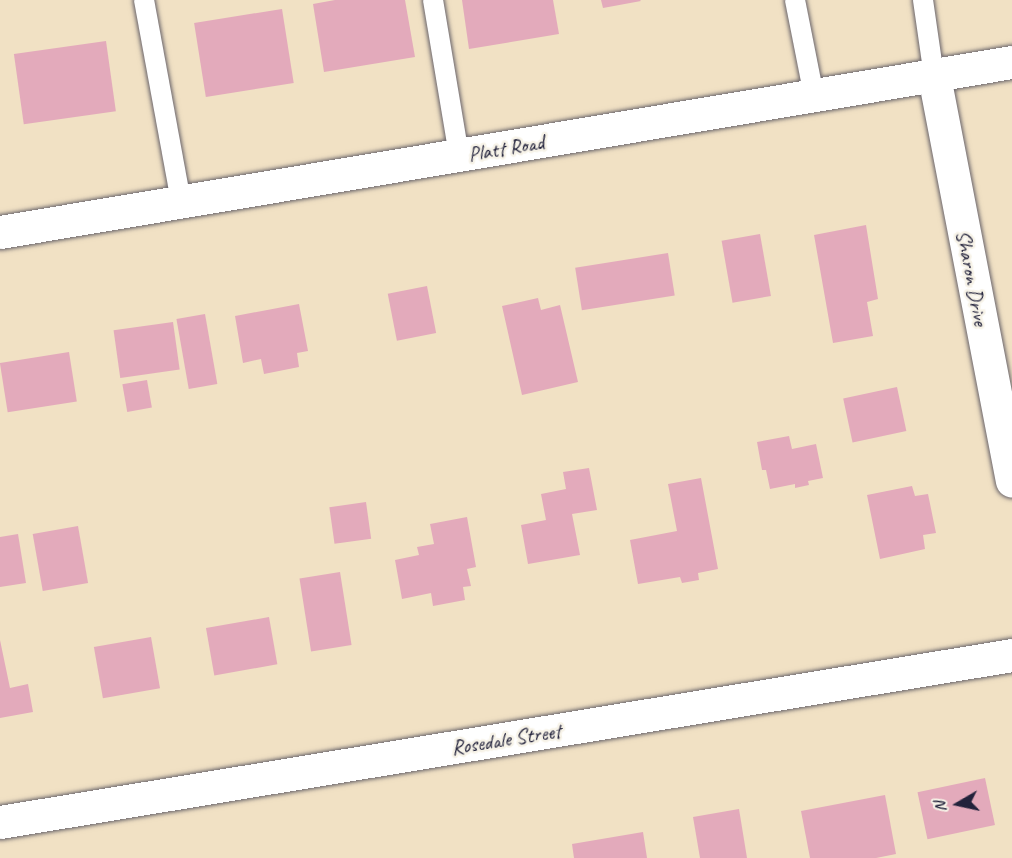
<!DOCTYPE html>
<style>
body{margin:0}
#map{position:relative;width:1012px;height:858px;overflow:hidden;background:#f1e1c4;font-family:Caveat,sans-serif}
div>[style]{position:absolute}
.building>*{inset:0;background:#e3aabb;transform-origin:0 0}
.roads{filter:drop-shadow(0 0 2px #6a656b) drop-shadow(0 0 2px #6a656b)}
.lane>*{height:20px;margin:-10px;padding:0 10px;transform-origin:10px;border-radius:10px;background:#fff}
.street>*{height:33px;margin:-16.5px;padding:0 16.5px;transform-origin:16.5px;border-radius:16.5px;background:#fff}
.secondary>*{height:33px;margin:-16.5px;padding:0 16.5px;transform-origin:16.5px;border-radius:16.5px;background:#fff}
span{translate:-50% -50%;white-space:nowrap;text-align:center;line-height:1.15;-webkit-text-stroke:5px #f7f3e8;paint-order:stroke}
.street-label{font-size:21px;color:#22223b}
.north{position:absolute;left:928px;top:774px;width:60px;height:60px;-webkit-text-stroke:4px #f7f3e8;paint-order:stroke;rotate:261deg;font-size:16px;font-weight:700;line-height:24px;text-align:center;color:#22223b}
.north::after{content:'';display:block;margin:auto;width:21px;height:27px;background:#22223b;clip-path:polygon(50% 0,100% 100%,50% 72%,0 100%)}
</style>
<div id="map">
<div class="building">
<i style="clip-path:polygon(335px 0,405px 0,415px 57px,324px 72px,313px 4px)"></i>
<i style="clip-path:polygon(462px 0,553px 0,559px 34px,469px 49px)"></i>
<i style="clip-path:polygon(601px 0,640px 0,641px 1px,603px 8px)"></i>
<i style="left:282px;top:9px;width:75px;height:89px;rotate:81deg"></i>
<i style="left:106px;top:41px;width:71px;height:93px;rotate:82deg"></i>
<i style="clip-path:polygon(866px 225px,878px 299px,867px 302px,873px 336px,833px 343px,814px 235px)"></i>
<i style="left:760px;top:234px;width:63px;height:39px;rotate:80deg"></i>
<i style="left:668px;top:253px;width:43px;height:94px;rotate:81deg"></i>
<i style="left:427px;top:286px;width:48px;height:40px;rotate:79deg"></i>
<i style="clip-path:polygon(538px 298px,541px 310px,560px 305px,578px 382px,522px 395px,502px 306px)"></i>
<i style="clip-path:polygon(299px 304px,308px 351px,297px 353px,299px 367px,264px 374px,261px 359px,243px 363px,235px 316px)"></i>
<i style="left:205px;top:314px;width:71px;height:29px;rotate:80deg"></i>
<i style="left:173px;top:322px;width:48px;height:60px;rotate:82deg"></i>
<i style="left:69px;top:352px;width:50px;height:70px;rotate:81deg"></i>
<i style="left:147px;top:380px;width:28px;height:25px;rotate:80deg"></i>
<i style="left:897px;top:387px;width:45px;height:55px;rotate:78deg"></i>
<i style="clip-path:polygon(789px 436px,792px 449px,816px 444px,823px 478px,808px 481px,809px 485px,795px 488px,795px 484px,770px 489px,766px 470px,762px 470px,757px 442px)"></i>
<i style="clip-path:polygon(589px 468px,597px 510px,572px 514px,580px 555px,528px 564px,521px 525px,546px 520px,541px 494px,566px 489px,563px 472px)"></i>
<i style="clip-path:polygon(701px 478px,718px 569px,698px 573px,699px 580px,682px 583px,680px 577px,638px 584px,630px 540px,677px 531px,668px 484px)"></i>
<i style="clip-path:polygon(912px 486px,915px 496px,928px 494px,936px 533px,923px 535px,925px 549px,880px 559px,867px 495px)"></i>
<i style="left:366px;top:502px;width:37px;height:37px;rotate:82deg"></i>
<i style="clip-path:polygon(467px 517px,476px 567px,467px 569px,471px 586px,463px 587px,465px 600px,433px 606px,431px 593px,402px 599px,395px 560px,419px 555px,417px 547px,434px 544px,430px 524px)"></i>
<i style="left:78px;top:526px;width:58px;height:46px;rotate:80deg"></i>
<i style="clip-path:polygon(18px 534px,26px 583px,0 587px,0 537px)"></i>
<i style="left:340px;top:572px;width:74px;height:41px;rotate:81deg"></i>
<i style="left:269px;top:617px;width:48px;height:64px;rotate:80deg"></i>
<i style="left:151px;top:637px;width:52px;height:58px;rotate:80deg"></i>
<i style="clip-path:polygon(0 640px,10px 688px,28px 684px,33px 712px,0 718px)"></i>
<i style="left:985px;top:778px;width:48px;height:69px;rotate:78deg"></i>
<i style="clip-path:polygon(885px 795px,896px 854px,876px 858px,810px 858px,801px 811px)"></i>
<i style="clip-path:polygon(739px 809px,747px 858px,700px 858px,693px 817px)"></i>
<i style="clip-path:polygon(643px 832px,647px 858px,574px 858px,572px 844px)"></i>
</div>
<div class="roads">
<div class="lane">
<i style="left:144px;top:0;width:205px;rotate:79.6deg"></i>
<i style="left:433px;top:0;width:158px;rotate:80.5deg"></i>
<i style="left:795px;top:0;width:98px;rotate:78.8deg"></i>
<i style="left:923px;top:0;width:77px;rotate:81.8deg"></i>
</div>
<div class="street">
<i style="left:934px;top:76px;width:412px;rotate:79.1deg"></i>
<i style="left:0;top:822px;width:1026px;rotate:-9.37deg"></i>
</div>
<div class="secondary">
<i style="left:0;top:232px;width:1026px;rotate:-9.54deg"></i>
</div>
</div>
<div class="street-label">
<span style="left:506px;top:148px;rotate:-10deg">Platt Road</span>
<span style="left:972px;top:278px;rotate:79deg">Sharon Drive</span>
<span style="left:506px;top:739px;rotate:-9deg">Rosedale Street</span>
</div>
<div class="north">N</div>
</div>
